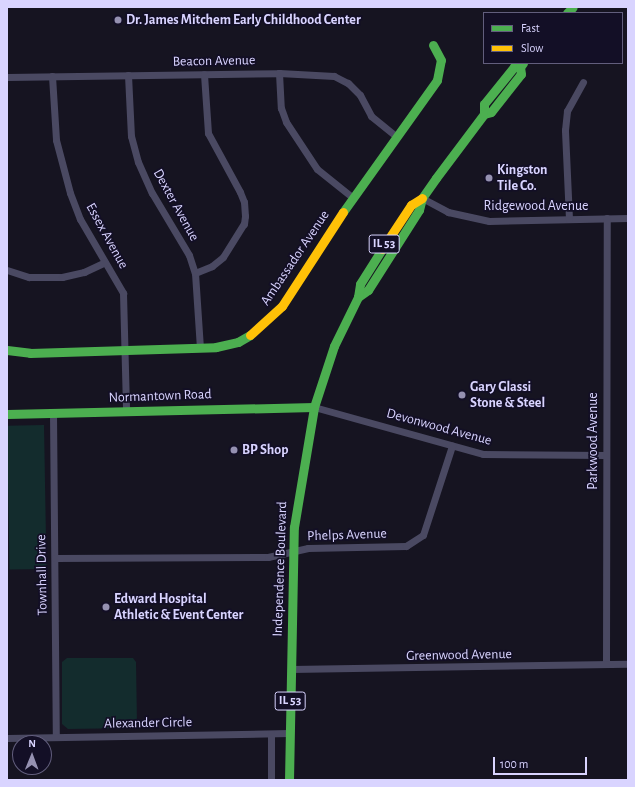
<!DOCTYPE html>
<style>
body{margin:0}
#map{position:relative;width:635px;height:787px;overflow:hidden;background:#161421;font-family:"Alegreya Sans",sans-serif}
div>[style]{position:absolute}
.green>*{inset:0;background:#132c2d;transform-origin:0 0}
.street>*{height:7px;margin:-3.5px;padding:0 3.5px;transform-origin:3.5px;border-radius:3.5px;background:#4a4962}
.fast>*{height:9px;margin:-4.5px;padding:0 4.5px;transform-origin:4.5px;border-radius:4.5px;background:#4caf50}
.slow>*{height:9px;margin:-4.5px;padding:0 4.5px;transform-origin:4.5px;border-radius:4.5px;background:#ffc107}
.dots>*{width:11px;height:11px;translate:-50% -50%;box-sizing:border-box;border:2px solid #130f26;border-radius:50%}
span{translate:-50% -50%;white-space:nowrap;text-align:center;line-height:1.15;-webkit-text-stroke:3.5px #130f26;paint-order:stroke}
.shield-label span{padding:1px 3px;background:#130f26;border:1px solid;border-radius:3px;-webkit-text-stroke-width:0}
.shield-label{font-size:13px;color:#d9d4ff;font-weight:700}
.poi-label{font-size:14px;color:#d9d4ff;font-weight:700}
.left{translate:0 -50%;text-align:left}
.street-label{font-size:14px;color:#d9d4ff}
.frame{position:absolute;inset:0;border:8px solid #d9d4ff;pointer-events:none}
.legend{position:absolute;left:483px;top:12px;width:140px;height:52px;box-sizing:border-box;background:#130f26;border:1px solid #625e7d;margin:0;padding:5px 7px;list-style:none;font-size:12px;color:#d9d4ff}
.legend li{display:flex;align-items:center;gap:8px;height:20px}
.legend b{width:20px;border:1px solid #625e7d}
.north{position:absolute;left:12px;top:735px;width:40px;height:40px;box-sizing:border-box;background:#130f26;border:1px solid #625e7d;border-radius:50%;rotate:1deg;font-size:11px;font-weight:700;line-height:16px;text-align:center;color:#d9d4ff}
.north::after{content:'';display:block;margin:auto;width:14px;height:18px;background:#9591b1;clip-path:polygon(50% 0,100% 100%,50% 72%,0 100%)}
.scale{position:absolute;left:493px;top:757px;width:94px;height:18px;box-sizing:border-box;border:2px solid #d9d4ff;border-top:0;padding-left:5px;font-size:12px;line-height:14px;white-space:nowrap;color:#d9d4ff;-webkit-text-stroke:3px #130f26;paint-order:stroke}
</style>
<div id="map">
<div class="green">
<i style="left:44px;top:425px;width:144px;height:37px;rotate:89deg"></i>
<i style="clip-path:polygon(67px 658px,133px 658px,136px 662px,137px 724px,133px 728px,68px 729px,62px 724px,62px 662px)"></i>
</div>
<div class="street">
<i style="left:279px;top:73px;width:35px;rotate:87deg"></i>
<i style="left:281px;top:108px;width:15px;rotate:70deg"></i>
<i style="left:286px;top:122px;width:56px;rotate:56.6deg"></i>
<i style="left:317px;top:169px;width:45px;rotate:38.7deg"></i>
<i style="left:128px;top:75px;width:61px;rotate:87.2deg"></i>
<i style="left:131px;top:136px;width:27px;rotate:75deg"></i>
<i style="left:138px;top:162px;width:34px;rotate:66deg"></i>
<i style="left:152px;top:193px;width:72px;rotate:59.2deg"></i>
<i style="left:189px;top:255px;width:19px;rotate:72deg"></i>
<i style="left:195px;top:273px;width:75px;rotate:86.2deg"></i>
<i style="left:52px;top:76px;width:64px;rotate:86.4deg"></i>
<i style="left:56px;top:140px;width:55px;rotate:75.2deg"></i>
<i style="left:70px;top:193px;width:28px;rotate:69deg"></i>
<i style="left:80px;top:219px;width:86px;rotate:59.8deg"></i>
<i style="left:123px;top:293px;width:118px;rotate:88.5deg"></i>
<i style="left:7px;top:77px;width:272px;rotate:-0.8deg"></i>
<i style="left:279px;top:73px;width:55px;rotate:3.1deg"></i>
<i style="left:334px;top:76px;width:16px;rotate:27deg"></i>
<i style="left:348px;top:83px;width:17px;rotate:45deg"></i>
<i style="left:360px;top:95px;width:24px;rotate:62deg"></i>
<i style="left:371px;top:116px;width:32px;rotate:39deg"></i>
<i style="left:422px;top:198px;width:30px;rotate:28deg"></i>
<i style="left:448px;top:212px;width:42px;rotate:12.4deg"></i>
<i style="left:489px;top:221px;width:139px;rotate:-1.2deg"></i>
<i style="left:569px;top:219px;width:89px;rotate:-92.6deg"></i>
<i style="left:565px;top:130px;width:19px;rotate:-84deg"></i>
<i style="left:567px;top:111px;width:33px;rotate:-61deg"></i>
<i style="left:7px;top:270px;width:23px;rotate:18deg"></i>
<i style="left:29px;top:277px;width:33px"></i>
<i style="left:62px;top:277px;width:23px;rotate:-13deg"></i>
<i style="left:84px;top:272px;width:23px;rotate:-25deg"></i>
<i style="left:195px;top:273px;width:18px;rotate:-22deg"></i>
<i style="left:212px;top:266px;width:14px;rotate:-39deg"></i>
<i style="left:223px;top:257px;width:39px;rotate:-58deg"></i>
<i style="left:244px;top:224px;width:8px;rotate:-83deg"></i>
<i style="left:245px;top:216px;width:14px;rotate:-94deg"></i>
<i style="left:244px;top:202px;width:11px;rotate:-112deg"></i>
<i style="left:240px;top:192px;width:67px;rotate:-118.5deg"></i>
<i style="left:208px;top:133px;width:59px;rotate:-93.9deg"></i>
<i style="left:314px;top:407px;width:175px;rotate:15.5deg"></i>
<i style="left:483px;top:454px;width:123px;rotate:0.5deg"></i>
<i style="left:53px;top:413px;width:324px;rotate:89.5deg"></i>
<i style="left:55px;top:558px;width:213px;rotate:-0.3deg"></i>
<i style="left:268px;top:557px;width:41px;rotate:-12.7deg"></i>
<i style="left:308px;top:548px;width:98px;rotate:-1.2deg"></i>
<i style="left:406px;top:546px;width:20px;rotate:-33deg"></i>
<i style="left:423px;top:535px;width:94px;rotate:-72deg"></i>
<i style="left:606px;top:664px;width:446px;rotate:-89.9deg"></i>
<i style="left:291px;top:669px;width:337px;rotate:-0.9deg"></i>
<i style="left:7px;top:738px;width:282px;rotate:-1deg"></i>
<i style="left:271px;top:780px;width:46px;rotate:-90deg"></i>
</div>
<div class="fast">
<i style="left:567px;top:13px;width:8px;rotate:-45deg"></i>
<i style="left:484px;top:114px;width:10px;rotate:-90deg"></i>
<i style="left:484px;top:104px;width:48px;rotate:-51deg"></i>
<i style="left:514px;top:67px;width:6px"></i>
<i style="left:343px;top:212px;width:162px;rotate:-54.5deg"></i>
<i style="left:437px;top:80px;width:20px;rotate:-79deg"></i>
<i style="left:441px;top:60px;width:17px;rotate:-118deg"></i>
<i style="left:358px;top:297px;width:12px;rotate:-35deg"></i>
<i style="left:368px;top:290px;width:95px;rotate:-57.5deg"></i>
<i style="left:419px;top:210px;width:12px;rotate:-76deg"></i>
<i style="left:422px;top:198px;width:24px;rotate:-55deg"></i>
<i style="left:436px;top:178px;width:80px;rotate:-53.1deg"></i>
<i style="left:484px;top:114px;width:7px;rotate:-16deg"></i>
<i style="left:491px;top:112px;width:48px;rotate:-51.7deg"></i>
<i style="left:521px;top:74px;width:7px;rotate:-98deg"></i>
<i style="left:520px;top:67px;width:5px;rotate:-53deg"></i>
<i style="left:7px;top:350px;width:23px;rotate:7deg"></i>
<i style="left:30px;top:353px;width:186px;rotate:-1.8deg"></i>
<i style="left:216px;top:347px;width:23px;rotate:-13deg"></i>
<i style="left:238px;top:342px;width:14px;rotate:-30deg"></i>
<i style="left:7px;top:414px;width:307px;rotate:-1.3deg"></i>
<i style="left:289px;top:780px;width:253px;rotate:-88.9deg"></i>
<i style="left:294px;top:527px;width:122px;rotate:-80.5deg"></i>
<i style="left:314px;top:407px;width:64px;rotate:-71.8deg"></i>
<i style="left:334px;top:346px;width:55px;rotate:-63.9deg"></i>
<i style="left:358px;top:297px;width:13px;rotate:-81deg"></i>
<i style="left:360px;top:284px;width:41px;rotate:-57.8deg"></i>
</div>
<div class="slow">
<i style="left:382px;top:249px;width:53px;rotate:-56.6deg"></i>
<i style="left:411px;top:205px;width:13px;rotate:-32deg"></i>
<i style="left:250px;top:335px;width:43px;rotate:-42.2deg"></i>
<i style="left:282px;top:306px;width:112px;rotate:-57deg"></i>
</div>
<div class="dots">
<i style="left:118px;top:20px;background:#9591b1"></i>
<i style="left:489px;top:178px;background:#9591b1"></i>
<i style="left:462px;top:395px;background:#9591b1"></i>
<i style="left:234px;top:450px;background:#9591b1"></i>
<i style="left:106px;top:607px;background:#9591b1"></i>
</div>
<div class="shield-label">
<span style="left:384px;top:244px">IL 53</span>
<span style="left:290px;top:701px">IL 53</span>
</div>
<div class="poi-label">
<span class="left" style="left:126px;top:20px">Dr. James Mitchem Early Childhood Center</span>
<span class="left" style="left:497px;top:178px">Kingston<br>Tile Co.</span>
<span class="left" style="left:470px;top:395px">Gary Glassi<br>Stone &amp; Steel</span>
<span class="left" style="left:242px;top:450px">BP Shop</span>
<span class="left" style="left:114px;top:607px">Edward Hospital<br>Athletic &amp; Event Center</span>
</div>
<div class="street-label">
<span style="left:214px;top:61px;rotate:-1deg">Beacon Avenue</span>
<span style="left:176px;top:205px;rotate:61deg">Dexter Avenue</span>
<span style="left:536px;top:206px">Ridgewood Avenue</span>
<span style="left:107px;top:236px;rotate:61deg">Essex Avenue</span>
<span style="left:295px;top:258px;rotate:-56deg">Ambassador Avenue</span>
<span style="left:160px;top:396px;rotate:-2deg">Normantown Road</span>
<span style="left:439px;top:427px;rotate:15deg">Devonwood Avenue</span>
<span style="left:593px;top:441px;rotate:-90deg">Parkwood Avenue</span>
<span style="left:347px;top:535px;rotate:-2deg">Phelps Avenue</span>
<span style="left:280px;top:569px;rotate:-88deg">Independence Boulevard</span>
<span style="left:42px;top:575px;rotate:-91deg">Townhall Drive</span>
<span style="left:459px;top:655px;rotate:-1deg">Greenwood Avenue</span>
<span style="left:148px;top:723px;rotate:-1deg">Alexander Circle</span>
</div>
<div class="frame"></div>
<ul class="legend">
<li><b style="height:5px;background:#4caf50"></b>Fast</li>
<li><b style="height:5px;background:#ffc107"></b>Slow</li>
</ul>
<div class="north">N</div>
<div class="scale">100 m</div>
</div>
